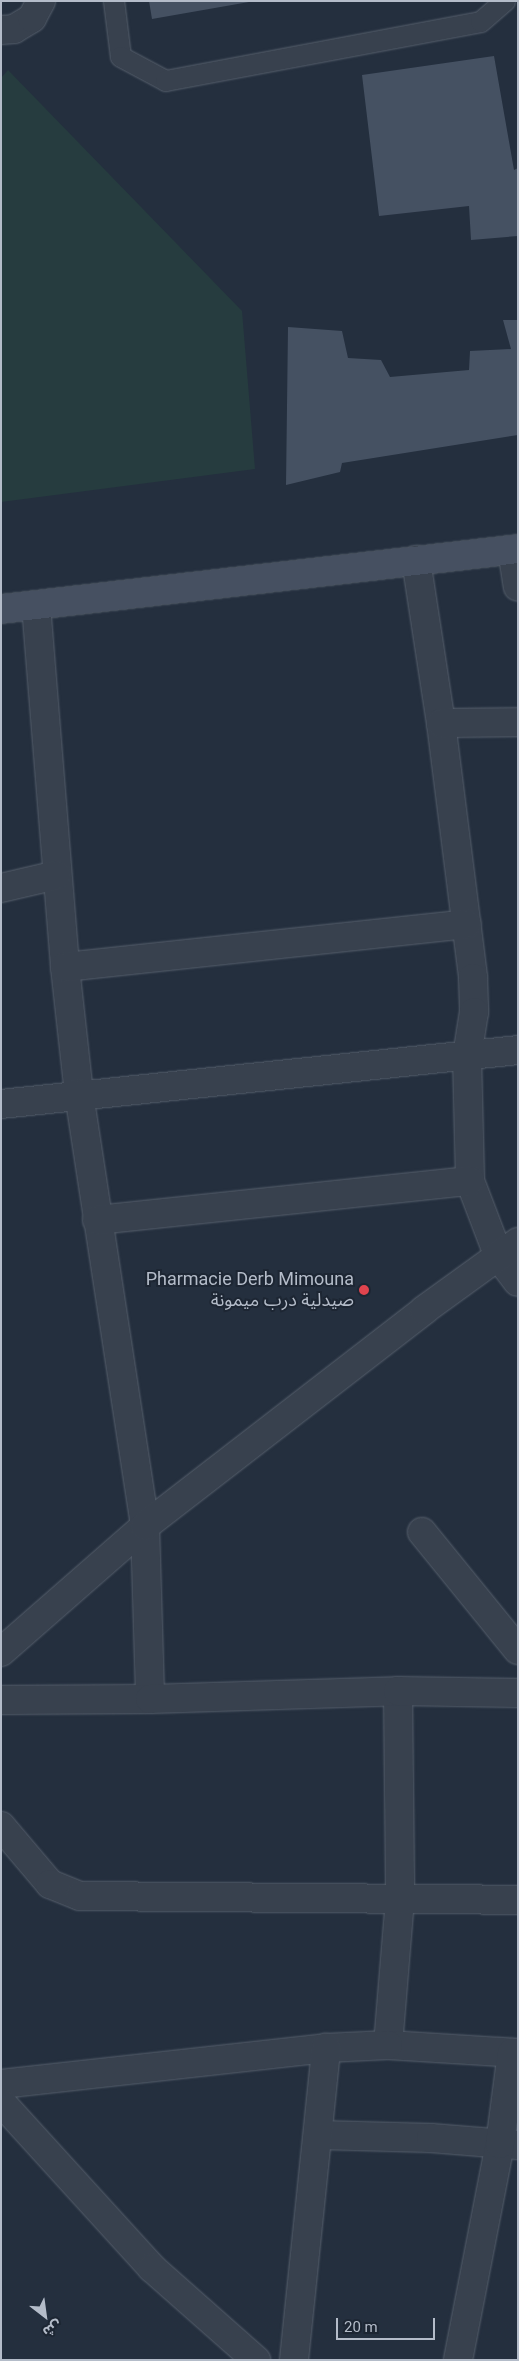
<!DOCTYPE html>
<meta charset="utf-8">
<style>
body{margin:0}
#map{position:relative;width:519px;height:2361px;overflow:hidden;background:#242f3e;font-family:Roboto,"Noto Sans Arabic",sans-serif}
div>[style]{position:absolute}
.green>*{inset:0;background:#263c3f}
.building>*{inset:0;background:#455162}
.roads{filter:drop-shadow(0 0 1px #565f6c) drop-shadow(0 0 1px #565f6c)}
.lane>*{height:20px;margin:-10px;padding:0 10px;transform-origin:10px;border-radius:10px;background:#38414e}
.street>*{height:28px;margin:-14px;padding:0 14px;transform-origin:14px;border-radius:14px;background:#38414e}
.secondary>*{height:28px;margin:-14px;padding:0 14px;transform-origin:14px;border-radius:14px;background:#465061}
.dots>*{width:14px;height:14px;translate:-50% -50%;box-sizing:border-box;border:2px solid #1d2633;border-radius:50%}
span{translate:-50% -50%;white-space:nowrap;text-align:center;line-height:1.15;-webkit-text-stroke:4px #1d2633;paint-order:stroke}
.poi-label{font-size:18px;color:#b4bcc9}
.right{translate:-100% -50%;text-align:right}
.frame{position:absolute;inset:0;border:2px solid #b4bcc9;pointer-events:none}
.north{position:absolute;left:20px;top:2291px;width:50px;height:50px;-webkit-text-stroke:4px #1d2633;paint-order:stroke;rotate:150deg;font-size:14px;font-weight:700;line-height:20px;text-align:center;color:#b4bcc9}
.north::after{content:'';display:block;margin:auto;width:18px;height:22px;background:#b4bcc9;clip-path:polygon(50% 0,100% 100%,50% 72%,0 100%)}
.scale{position:absolute;left:336px;top:2318px;width:99px;height:22px;box-sizing:border-box;border:2px solid #b4bcc9;border-top:0;padding-left:6px;font-size:15px;line-height:18px;white-space:nowrap;color:#b4bcc9;-webkit-text-stroke:4px #1d2633;paint-order:stroke}
</style>
<div id="map">
<div class="green">
<i style="clip-path:polygon(8px 70px,242px 311px,255px 469px,1px 502px,1px 78px)"></i>
</div>
<div class="building">
<i style="clip-path:polygon(149px 1px,249px 1px,249px 2px,152px 19px)"></i>
<i style="clip-path:polygon(494px 56px,514px 170px,518px 168px,518px 236px,471px 240px,469px 206px,379px 216px,362px 75px)"></i>
<i style="clip-path:polygon(503px 320px,518px 320px,518px 435px,342px 463px,340px 472px,286px 485px,288px 327px,342px 331px,348px 358px,381px 360px,390px 377px,469px 370px,470px 351px,511px 349px)"></i>
</div>
<div class="roads">
<div class="lane">
<i style="left:114px;top:1px;width:56px;rotate:82.9deg"></i>
<i style="left:121px;top:57px;width:51px;rotate:28.1deg"></i>
<i style="left:166px;top:81px;width:320px;rotate:-10.6deg"></i>
<i style="left:481px;top:22px;width:32px;rotate:-41deg"></i>
</div>
<div class="street">
<i style="left:1px;top:30px;width:13px;rotate:-4deg"></i>
<i style="left:14px;top:29px;width:21px;rotate:-31deg"></i>
<i style="left:32px;top:18px;width:19px;rotate:-62deg"></i>
<i style="left:512px;top:550px;width:37px;rotate:81deg"></i>
<i style="left:416px;top:560px;width:165px;rotate:81.3deg"></i>
<i style="left:441px;top:723px;width:257px;rotate:82.8deg"></i>
<i style="left:473px;top:978px;width:34px;rotate:88deg"></i>
<i style="left:474px;top:1012px;width:45px;rotate:99deg"></i>
<i style="left:467px;top:1056px;width:125px;rotate:88.6deg"></i>
<i style="left:470px;top:1181px;width:81px;rotate:69.1deg"></i>
<i style="left:499px;top:1257px;width:31px;rotate:53deg"></i>
<i style="left:36px;top:605px;width:363px;rotate:85.4deg"></i>
<i style="left:65px;top:967px;width:128px;rotate:83.7deg"></i>
<i style="left:79px;top:1094px;width:437px;rotate:81.3deg"></i>
<i style="left:145px;top:1526px;width:173px;rotate:88.3deg"></i>
<i style="left:441px;top:723px;width:77px;rotate:-0.7deg"></i>
<i style="left:1px;top:888px;width:57px;rotate:-13.1deg"></i>
<i style="left:65px;top:967px;width:404px;rotate:-6.1deg"></i>
<i style="left:1px;top:1104px;width:520px;rotate:-5.96deg"></i>
<i style="left:97px;top:1220px;width:375px;rotate:-6deg"></i>
<i style="left:422px;top:1532px;width:152px;rotate:50.9deg"></i>
<i style="left:1px;top:1652px;width:191px;rotate:-41.2deg"></i>
<i style="left:145px;top:1526px;width:353px;rotate:-37.7deg"></i>
<i style="left:424px;top:1310px;width:116px;rotate:-35.9deg"></i>
<i style="left:398px;top:1691px;width:208px;rotate:89.4deg"></i>
<i style="left:400px;top:1899px;width:146px;rotate:94.7deg"></i>
<i style="left:388px;top:2045px;width:130px;rotate:3.5deg"></i>
<i style="left:1px;top:1700px;width:149px;rotate:-0.4deg"></i>
<i style="left:150px;top:1699px;width:248px;rotate:-1.8deg"></i>
<i style="left:398px;top:1691px;width:120px;rotate:1deg"></i>
<i style="left:1px;top:1826px;width:76px;rotate:49.8deg"></i>
<i style="left:50px;top:1884px;width:32px;rotate:22deg"></i>
<i style="left:80px;top:1896px;width:438px;rotate:0.5deg"></i>
<i style="left:1px;top:2084px;width:327px;rotate:-6.3deg"></i>
<i style="left:326px;top:2048px;width:62px;rotate:-2.8deg"></i>
<i style="left:1px;top:2102px;width:224px;rotate:47.7deg"></i>
<i style="left:152px;top:2268px;width:139px;rotate:41.5deg"></i>
<i style="left:319px;top:2135px;width:112px;rotate:1.5deg"></i>
<i style="left:431px;top:2138px;width:87px;rotate:4.6deg"></i>
<i style="left:294px;top:2360px;width:314px;rotate:-84.1deg"></i>
<i style="left:458px;top:2360px;width:220px;rotate:-79deg"></i>
<i style="left:500px;top:2144px;width:92px;rotate:-82.5deg"></i>
</div>
<div class="secondary">
<i style="left:1px;top:609px;width:520px;rotate:-6.62deg"></i>
</div>
</div>
<div class="dots">
<i style="left:364px;top:1290px;background:#e0444e"></i>
</div>
<div class="poi-label">
<span class="right" style="left:354px;top:1290px">Pharmacie Derb Mimouna<br>صيدلية درب ميمونة</span>
</div>
<div class="frame"></div>
<div class="north">ش</div>
<div class="scale">20 m</div>
</div>
